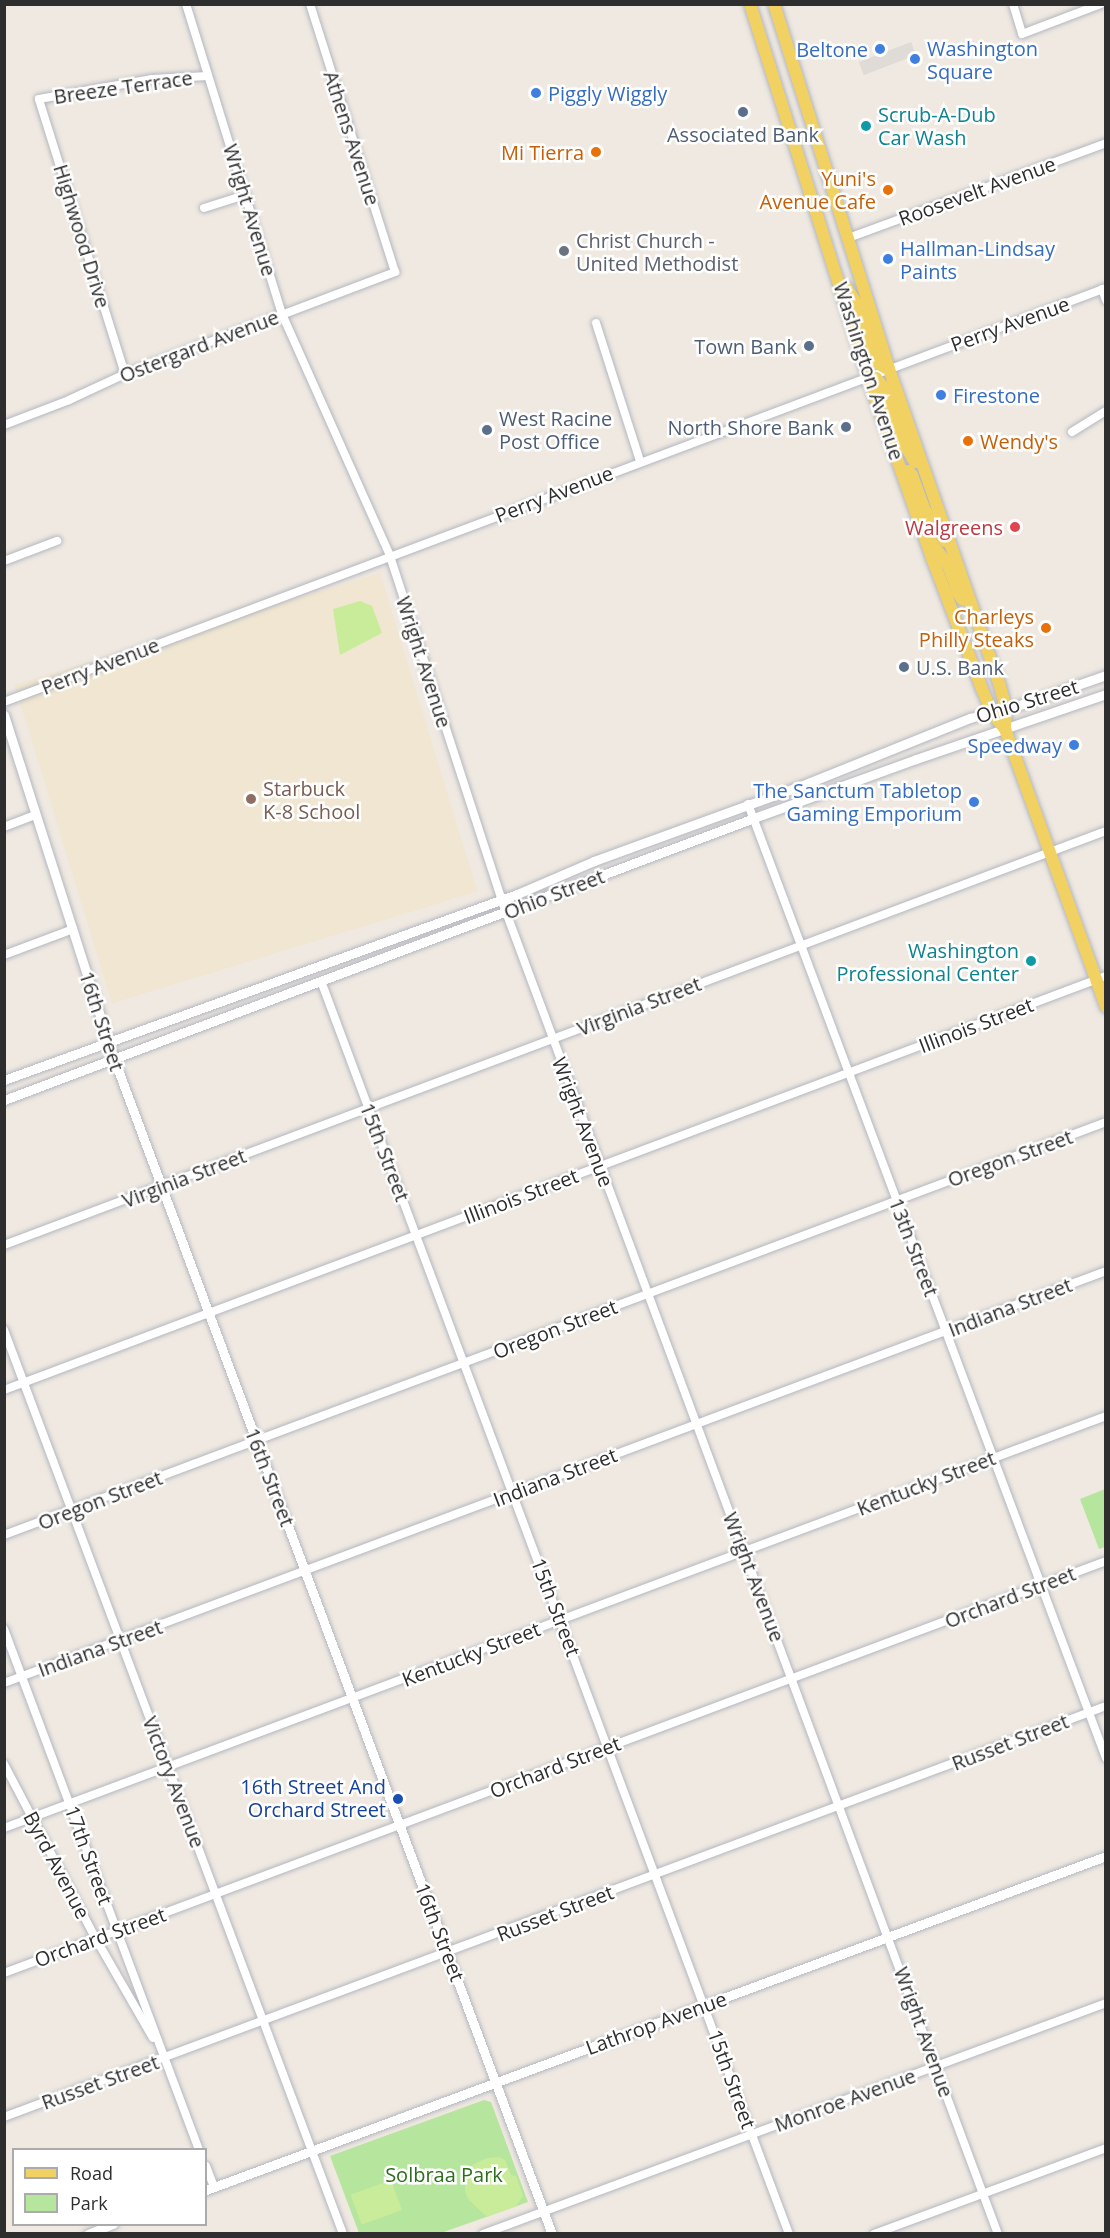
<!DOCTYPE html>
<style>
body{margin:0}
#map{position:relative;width:1110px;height:2238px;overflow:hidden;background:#efe9e1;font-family:"Open Sans",sans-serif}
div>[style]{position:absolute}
.education>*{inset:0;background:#f0e6d1;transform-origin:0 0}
.green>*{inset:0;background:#b6e59e}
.pitch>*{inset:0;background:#c9ec9a;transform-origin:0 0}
.plaza>*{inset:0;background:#dfdcd8;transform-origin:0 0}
.roads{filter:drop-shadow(0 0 2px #b4b7c1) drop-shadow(0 0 2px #b4b7c1)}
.minor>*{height:8px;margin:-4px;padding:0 4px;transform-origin:4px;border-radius:4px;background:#fff}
.tertiary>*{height:9px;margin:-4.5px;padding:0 4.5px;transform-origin:4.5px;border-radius:4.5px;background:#fff}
.primary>*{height:12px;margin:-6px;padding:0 6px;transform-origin:6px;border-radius:6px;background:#f2d163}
.dots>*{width:16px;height:16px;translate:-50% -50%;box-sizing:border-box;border:3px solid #fff;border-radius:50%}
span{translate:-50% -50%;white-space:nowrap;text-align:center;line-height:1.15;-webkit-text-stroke:5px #fff;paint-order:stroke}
.shop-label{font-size:20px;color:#366cbe}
.left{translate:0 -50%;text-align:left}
.right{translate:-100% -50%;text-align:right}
.street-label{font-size:20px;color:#2e2e2e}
.culture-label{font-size:20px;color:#0d838f}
.service-label{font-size:20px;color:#4e5e75}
.food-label{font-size:20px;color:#c56008}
.worship-label{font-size:20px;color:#5b616d}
.health-label{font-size:20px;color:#be3a42}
.education-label{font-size:20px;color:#785e54}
.transit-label{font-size:20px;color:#164399}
.park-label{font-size:20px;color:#2c6e1b}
.frame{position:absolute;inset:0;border:6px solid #2e2e2e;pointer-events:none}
.legend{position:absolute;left:12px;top:2148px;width:195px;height:78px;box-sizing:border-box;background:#fff;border:2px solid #ababab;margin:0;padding:8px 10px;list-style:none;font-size:18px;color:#2e2e2e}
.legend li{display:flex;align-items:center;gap:12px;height:30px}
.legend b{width:30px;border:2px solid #ababab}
</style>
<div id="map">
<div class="education">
<i style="left:380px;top:573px;width:333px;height:382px;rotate:73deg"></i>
</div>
<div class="green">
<i style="clip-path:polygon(1105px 1489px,1105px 1547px,1099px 1549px,1080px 1499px)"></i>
<i style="clip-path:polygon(484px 2100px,491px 2102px,528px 2202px,441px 2233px,359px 2233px,330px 2156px)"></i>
</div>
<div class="pitch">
<i style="clip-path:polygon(360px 601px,372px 606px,382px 633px,340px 655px,333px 609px)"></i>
<i style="clip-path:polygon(499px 2157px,505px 2160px,511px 2175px,516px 2176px,523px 2196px,516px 2206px,487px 2217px,468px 2199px,465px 2191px,466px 2174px,472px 2165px,487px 2158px)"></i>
<i style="left:391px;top:2180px;width:32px;height:43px;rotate:70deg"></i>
</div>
<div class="plaza">
<i style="left:911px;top:42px;width:14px;height:56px;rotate:69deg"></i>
</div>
<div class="roads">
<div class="minor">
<i style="left:186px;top:4px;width:325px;rotate:72.8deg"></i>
<i style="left:282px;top:314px;width:265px;rotate:65.9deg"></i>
<i style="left:390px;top:556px;width:374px;rotate:72deg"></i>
<i style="left:506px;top:912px;width:1411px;rotate:69.59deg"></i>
<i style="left:1013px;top:4px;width:31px;rotate:73deg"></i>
<i style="left:1022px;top:34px;width:85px;rotate:-20.8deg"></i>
<i style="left:204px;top:208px;width:43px;rotate:-17.6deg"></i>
<i style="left:848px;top:238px;width:275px;rotate:-20.2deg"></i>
<i style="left:1102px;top:289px;width:12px;rotate:70deg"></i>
<i style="left:596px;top:323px;width:145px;rotate:72.3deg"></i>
<i style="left:125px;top:374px;width:288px;rotate:-107.4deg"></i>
<i style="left:39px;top:99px;width:115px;rotate:-10deg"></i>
<i style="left:152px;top:79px;width:56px;rotate:-3.1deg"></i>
<i style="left:4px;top:425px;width:70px;rotate:-21deg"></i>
<i style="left:69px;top:400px;width:62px;rotate:-24.9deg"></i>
<i style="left:125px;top:374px;width:289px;rotate:-20.7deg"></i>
<i style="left:395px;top:272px;width:281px;rotate:-107.6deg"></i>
<i style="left:1072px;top:432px;width:40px;rotate:-32deg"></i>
<i style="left:4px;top:561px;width:57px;rotate:-20.7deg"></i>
<i style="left:4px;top:702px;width:1177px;rotate:-20.59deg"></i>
<i style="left:748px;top:804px;width:1019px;rotate:69.43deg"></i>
<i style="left:4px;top:827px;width:34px;rotate:-21deg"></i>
<i style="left:4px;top:955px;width:74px;rotate:-20.6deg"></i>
<i style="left:321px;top:981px;width:1338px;rotate:69.52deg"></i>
<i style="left:4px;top:1245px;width:1177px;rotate:-20.59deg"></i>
<i style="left:4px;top:1330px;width:965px;rotate:69.44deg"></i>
<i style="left:4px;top:1390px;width:1177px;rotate:-20.59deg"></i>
<i style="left:4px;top:1535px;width:1177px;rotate:-20.54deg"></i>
<i style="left:4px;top:1629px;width:556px;rotate:69.48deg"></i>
<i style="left:4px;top:1683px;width:1176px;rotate:-20.5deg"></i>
<i style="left:4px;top:1764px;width:198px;rotate:62.3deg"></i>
<i style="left:96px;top:1939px;width:114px;rotate:60.1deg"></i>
<i style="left:4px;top:1828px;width:1176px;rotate:-20.5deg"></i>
<i style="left:4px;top:1973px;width:1176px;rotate:-20.5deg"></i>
<i style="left:4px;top:2117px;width:1176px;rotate:-20.45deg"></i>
<i style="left:206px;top:2166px;width:22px;rotate:69deg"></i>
<i style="left:483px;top:2234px;width:664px;rotate:-20.34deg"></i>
<i style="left:874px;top:2234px;width:247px;rotate:-20.3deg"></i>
</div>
<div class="tertiary">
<i style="left:4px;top:715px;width:361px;rotate:72.3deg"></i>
<i style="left:114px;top:1059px;width:1254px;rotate:69.56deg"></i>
<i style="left:4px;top:1080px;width:546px;rotate:-19.93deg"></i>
<i style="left:517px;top:894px;width:84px;rotate:-23.2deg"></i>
<i style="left:594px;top:861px;width:228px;rotate:-20deg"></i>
<i style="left:808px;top:783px;width:175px;rotate:-21.9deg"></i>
<i style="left:970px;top:718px;width:55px;rotate:-14.8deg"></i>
<i style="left:1023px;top:704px;width:88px;rotate:-19.3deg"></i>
<i style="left:4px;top:1100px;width:801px;rotate:-20.61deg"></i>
<i style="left:754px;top:818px;width:172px;rotate:-20deg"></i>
<i style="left:916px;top:759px;width:201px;rotate:-18.9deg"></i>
<i style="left:206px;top:2190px;width:960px;rotate:-20.36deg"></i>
<i style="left:88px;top:2234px;width:27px;rotate:-22deg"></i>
</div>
<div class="primary">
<i style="left:750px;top:4px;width:412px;rotate:72.4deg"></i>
<i style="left:875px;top:397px;width:171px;rotate:70.5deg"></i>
<i style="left:932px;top:558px;width:140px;rotate:69.1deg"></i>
<i style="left:982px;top:689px;width:26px;rotate:67deg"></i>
<i style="left:992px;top:713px;width:21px;rotate:51deg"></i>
<i style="left:1005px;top:729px;width:296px;rotate:70deg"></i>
<i style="left:774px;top:4px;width:383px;rotate:72.5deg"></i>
<i style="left:889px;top:369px;width:336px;rotate:70.7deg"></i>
<i style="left:1000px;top:686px;width:24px;rotate:75deg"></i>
<i style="left:1006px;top:709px;width:20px;rotate:93deg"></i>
<i style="left:846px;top:287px;width:30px;rotate:57deg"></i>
<i style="left:862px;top:312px;width:53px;rotate:73.6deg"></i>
<i style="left:877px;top:363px;width:13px;rotate:29deg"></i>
<i style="left:869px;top:376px;width:7px;rotate:16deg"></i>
<i style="left:876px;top:378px;width:14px;rotate:51deg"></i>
<i style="left:885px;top:389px;width:59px;rotate:70.3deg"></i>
<i style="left:905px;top:445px;width:20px;rotate:60deg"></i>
<i style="left:902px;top:473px;width:6px;rotate:-18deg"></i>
<i style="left:908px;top:471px;width:6px;rotate:45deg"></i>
<i style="left:912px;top:475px;width:37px;rotate:70deg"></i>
<i style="left:925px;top:510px;width:37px;rotate:57deg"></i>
<i style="left:930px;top:541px;width:30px;rotate:53deg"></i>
<i style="left:948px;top:565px;width:30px;rotate:70deg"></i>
<i style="left:958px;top:593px;width:7px;rotate:56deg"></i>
<i style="left:962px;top:599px;width:9px;rotate:18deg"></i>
</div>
</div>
<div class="dots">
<i style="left:880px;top:49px;background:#3f7fe0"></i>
<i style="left:915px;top:59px;background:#3f7fe0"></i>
<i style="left:536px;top:93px;background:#3f7fe0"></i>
<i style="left:743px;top:112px;background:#5c6f8a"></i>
<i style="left:866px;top:126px;background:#0f9aa8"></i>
<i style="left:596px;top:152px;background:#e8710a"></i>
<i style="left:888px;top:190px;background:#e8710a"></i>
<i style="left:564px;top:251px;background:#6b7280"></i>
<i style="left:888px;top:259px;background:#3f7fe0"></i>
<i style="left:809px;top:346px;background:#5c6f8a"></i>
<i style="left:941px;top:395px;background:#3f7fe0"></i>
<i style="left:846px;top:427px;background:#5c6f8a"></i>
<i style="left:487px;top:430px;background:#5c6f8a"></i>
<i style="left:968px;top:441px;background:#e8710a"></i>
<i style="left:1015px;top:527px;background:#e0444e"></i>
<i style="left:1046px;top:628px;background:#e8710a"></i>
<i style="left:904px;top:667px;background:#5c6f8a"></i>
<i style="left:1074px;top:745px;background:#3f7fe0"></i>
<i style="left:251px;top:799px;background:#8d6e63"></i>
<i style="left:974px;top:802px;background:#3f7fe0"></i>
<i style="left:1031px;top:961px;background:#0f9aa8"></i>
<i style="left:398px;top:1799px;background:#1a4fb4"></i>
</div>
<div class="shop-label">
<span class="left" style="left:927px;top:60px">Washington<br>Square</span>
<span class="right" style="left:868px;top:49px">Beltone</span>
<span class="left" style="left:548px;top:93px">Piggly Wiggly</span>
<span class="left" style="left:900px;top:260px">Hallman-Lindsay<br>Paints</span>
<span class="left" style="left:953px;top:395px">Firestone</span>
<span class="right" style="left:1062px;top:745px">Speedway</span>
<span class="right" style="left:962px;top:802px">The Sanctum Tabletop<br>Gaming Emporium</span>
</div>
<div class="street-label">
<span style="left:123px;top:87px;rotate:-8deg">Breeze Terrace</span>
<span style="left:352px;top:138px;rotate:72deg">Athens Avenue</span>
<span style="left:977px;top:191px;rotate:-20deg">Roosevelt Avenue</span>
<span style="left:250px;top:210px;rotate:73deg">Wright Avenue</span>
<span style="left:82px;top:236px;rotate:73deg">Highwood Drive</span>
<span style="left:1010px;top:324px;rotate:-20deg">Perry Avenue</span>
<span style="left:199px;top:346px;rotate:-21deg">Ostergard Avenue</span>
<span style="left:869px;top:371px;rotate:72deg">Washington Avenue</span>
<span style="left:554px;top:494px;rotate:-21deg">Perry Avenue</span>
<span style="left:424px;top:662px;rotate:72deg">Wright Avenue</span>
<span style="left:100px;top:666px;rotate:-21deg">Perry Avenue</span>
<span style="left:1027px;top:701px;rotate:-17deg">Ohio Street</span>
<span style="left:554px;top:894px;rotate:-21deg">Ohio Street</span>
<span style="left:639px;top:1006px;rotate:-21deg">Virginia Street</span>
<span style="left:102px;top:1021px;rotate:72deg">16th Street</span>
<span style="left:976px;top:1025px;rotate:-21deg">Illinois Street</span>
<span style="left:583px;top:1122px;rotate:69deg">Wright Avenue</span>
<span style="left:385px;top:1152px;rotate:69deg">15th Street</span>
<span style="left:1010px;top:1158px;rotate:-20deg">Oregon Street</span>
<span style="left:184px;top:1178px;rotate:-21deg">Virginia Street</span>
<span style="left:521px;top:1196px;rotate:-21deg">Illinois Street</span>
<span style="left:914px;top:1247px;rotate:69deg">13th Street</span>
<span style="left:1010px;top:1307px;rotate:-21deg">Indiana Street</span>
<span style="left:555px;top:1329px;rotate:-21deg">Oregon Street</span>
<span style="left:270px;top:1477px;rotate:69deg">16th Street</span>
<span style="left:555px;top:1477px;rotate:-21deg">Indiana Street</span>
<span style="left:926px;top:1483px;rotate:-21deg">Kentucky Street</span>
<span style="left:100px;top:1500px;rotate:-21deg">Oregon Street</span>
<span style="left:754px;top:1577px;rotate:69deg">Wright Avenue</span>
<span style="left:1010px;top:1597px;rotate:-21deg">Orchard Street</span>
<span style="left:556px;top:1607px;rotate:69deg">15th Street</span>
<span style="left:100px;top:1648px;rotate:-20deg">Indiana Street</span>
<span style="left:471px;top:1654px;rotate:-21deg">Kentucky Street</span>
<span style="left:1010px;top:1742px;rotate:-21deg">Russet Street</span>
<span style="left:555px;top:1767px;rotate:-21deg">Orchard Street</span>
<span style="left:174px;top:1782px;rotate:69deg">Victory Avenue</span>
<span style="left:89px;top:1855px;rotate:70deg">17th Street</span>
<span style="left:57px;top:1865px;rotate:62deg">Byrd Avenue</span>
<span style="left:555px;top:1913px;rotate:-21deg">Russet Street</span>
<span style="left:440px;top:1932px;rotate:69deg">16th Street</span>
<span style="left:100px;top:1937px;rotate:-20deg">Orchard Street</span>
<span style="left:656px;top:2023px;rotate:-20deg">Lathrop Avenue</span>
<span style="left:924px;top:2032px;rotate:70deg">Wright Avenue</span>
<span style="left:732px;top:2079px;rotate:70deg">15th Street</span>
<span style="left:100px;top:2082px;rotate:-20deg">Russet Street</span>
<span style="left:845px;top:2100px;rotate:-20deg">Monroe Avenue</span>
</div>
<div class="culture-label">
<span class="left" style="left:878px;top:126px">Scrub-A-Dub<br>Car Wash</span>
<span class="right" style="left:1019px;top:962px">Washington<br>Professional Center</span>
</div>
<div class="service-label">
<span style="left:743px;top:134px">Associated Bank</span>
<span class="right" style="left:797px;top:346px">Town Bank</span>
<span class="left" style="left:499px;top:430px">West Racine<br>Post Office</span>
<span class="right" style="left:834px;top:427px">North Shore Bank</span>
<span class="left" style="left:916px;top:667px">U.S. Bank</span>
</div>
<div class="food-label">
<span class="right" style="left:584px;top:152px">Mi Tierra</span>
<span class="right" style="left:876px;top:190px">Yuni's<br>Avenue Cafe</span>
<span class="left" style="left:980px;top:441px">Wendy's</span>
<span class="right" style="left:1034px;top:628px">Charleys<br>Philly Steaks</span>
</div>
<div class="worship-label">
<span class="left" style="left:576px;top:252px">Christ Church -<br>United Methodist</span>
</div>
<div class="health-label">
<span class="right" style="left:1003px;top:527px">Walgreens</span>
</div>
<div class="education-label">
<span class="left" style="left:263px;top:800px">Starbuck<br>K-8 School</span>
</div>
<div class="transit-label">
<span class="right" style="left:386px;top:1798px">16th Street And<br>Orchard Street</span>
</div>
<div class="park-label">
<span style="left:444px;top:2174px">Solbraa Park</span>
</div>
<div class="frame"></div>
<ul class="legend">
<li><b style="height:8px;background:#f2d163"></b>Road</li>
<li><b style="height:16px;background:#b6e59e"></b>Park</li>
</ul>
</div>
